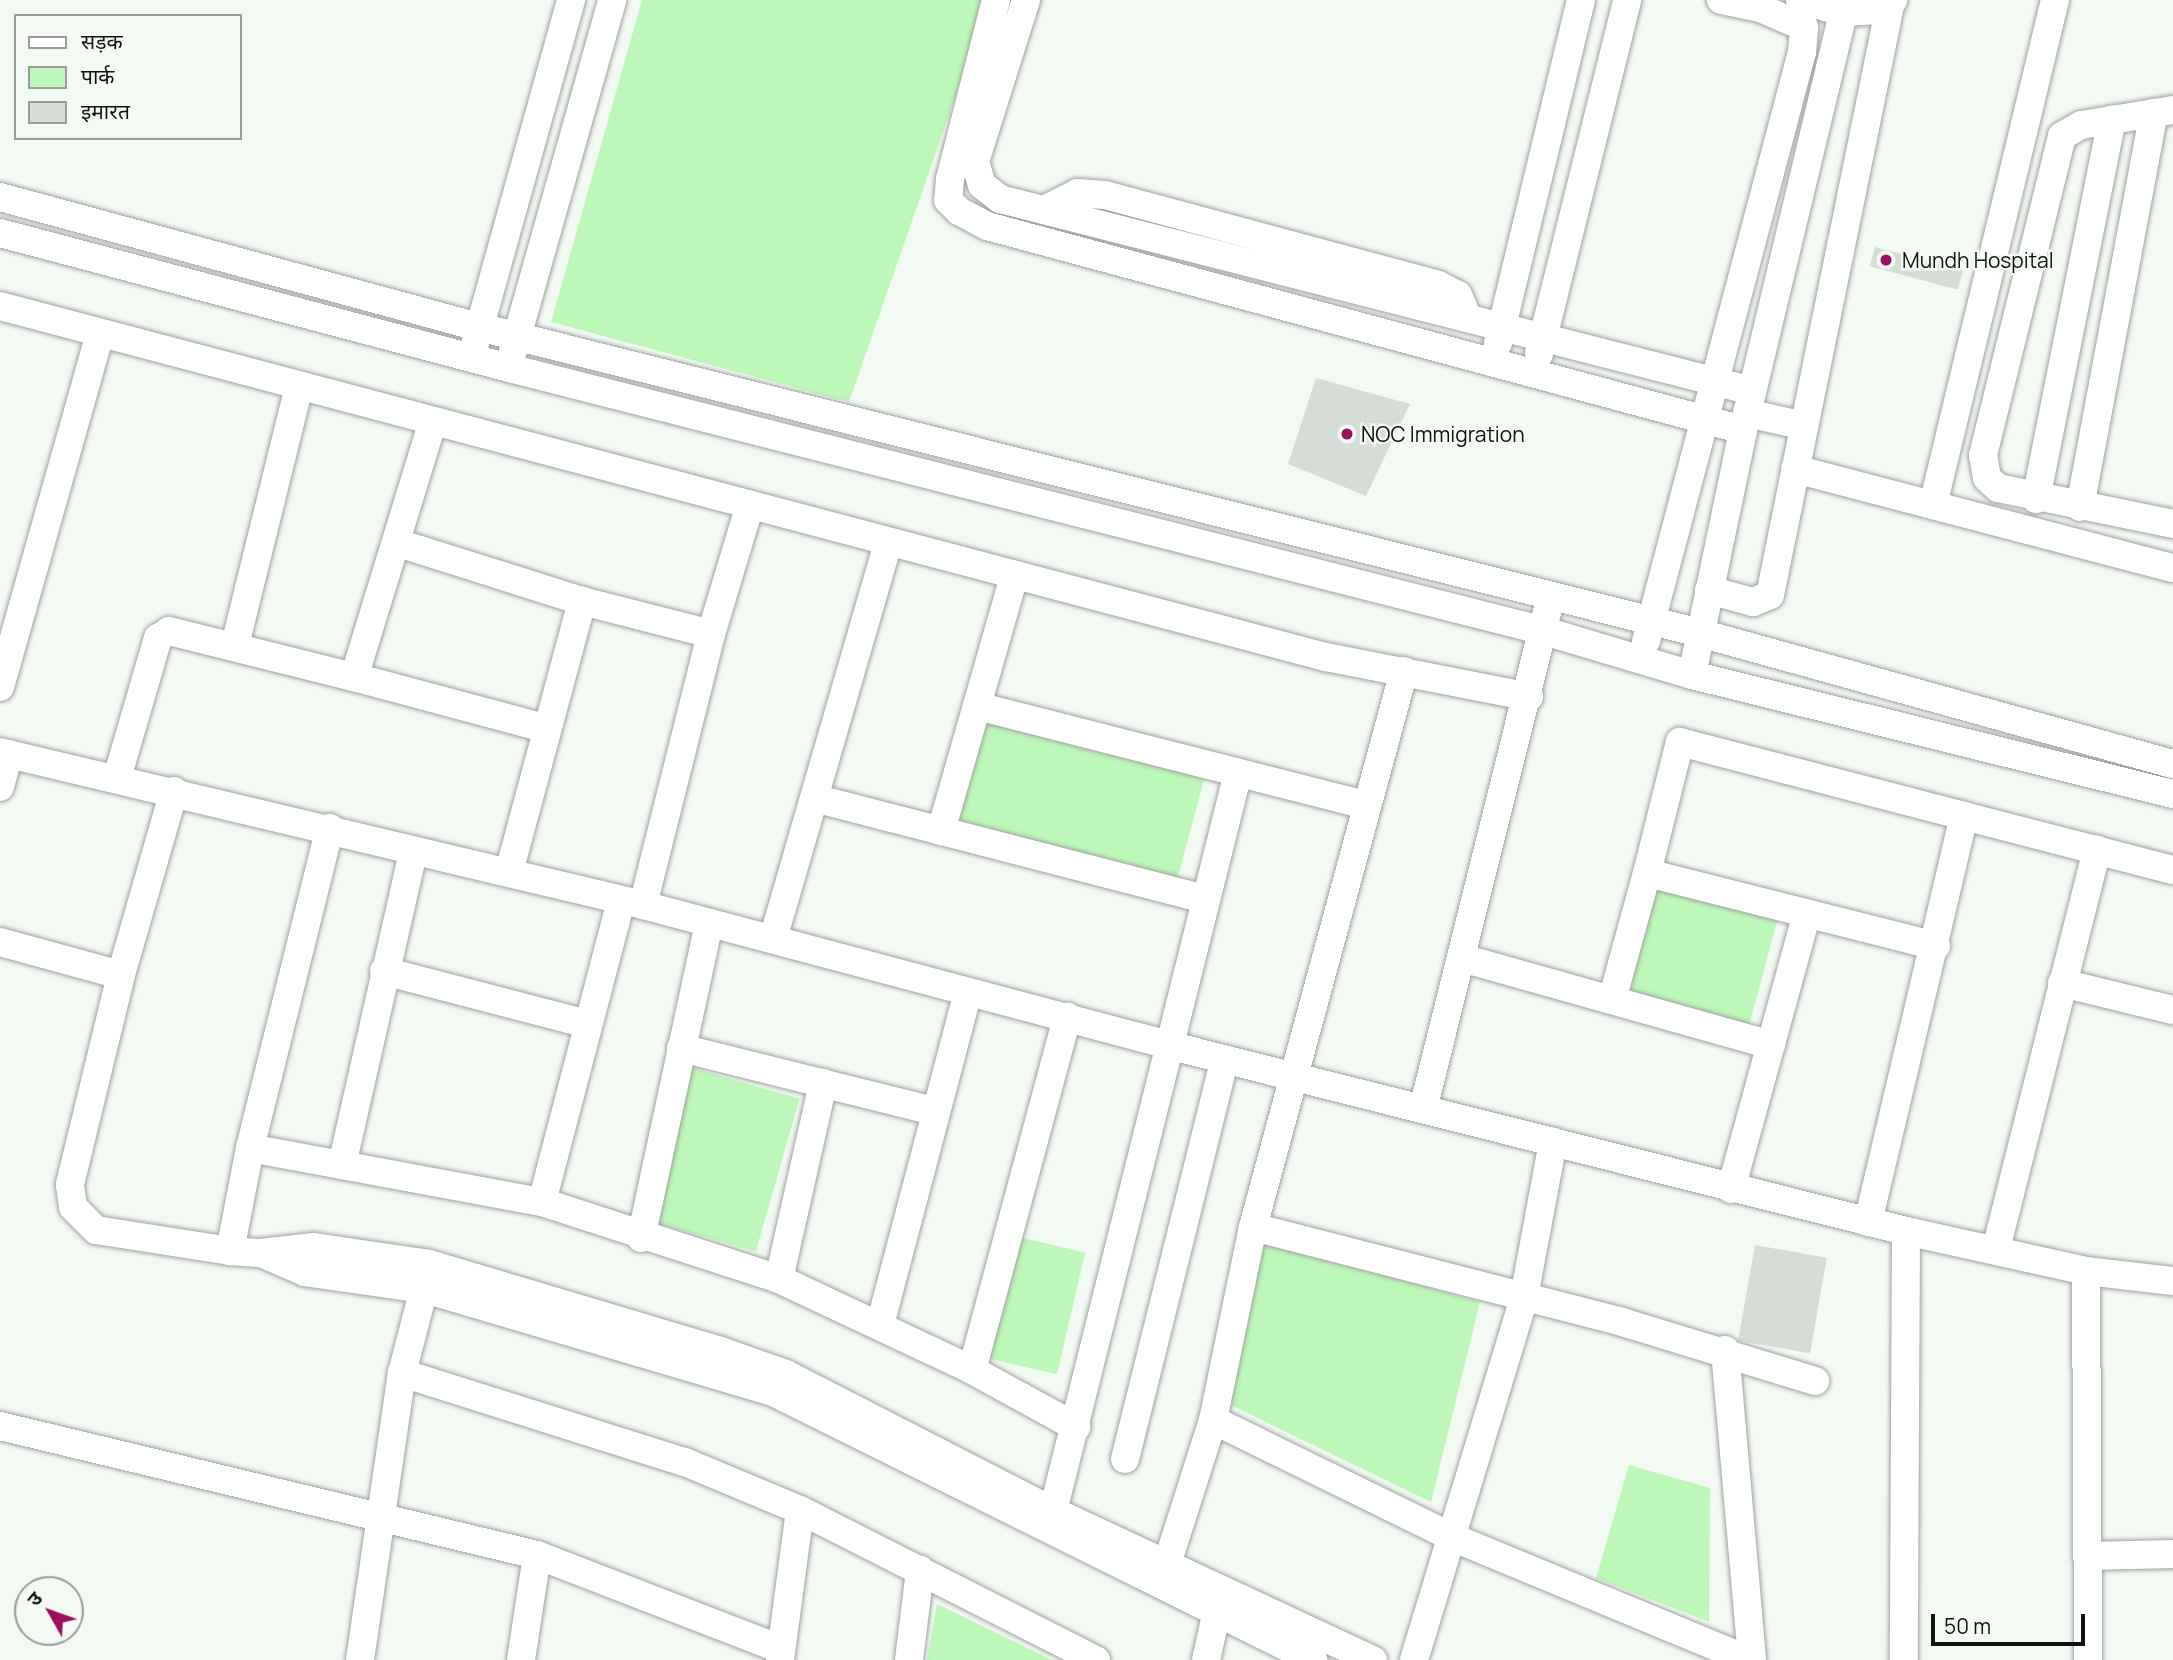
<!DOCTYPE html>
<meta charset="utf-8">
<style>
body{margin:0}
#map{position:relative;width:2173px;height:1660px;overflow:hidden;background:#f3f9f3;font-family:Manrope,"Noto Sans Devanagari",sans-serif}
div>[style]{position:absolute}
.green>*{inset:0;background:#bcf8b8;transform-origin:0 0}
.building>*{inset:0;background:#d6dcd6;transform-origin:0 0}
.roads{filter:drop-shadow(0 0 2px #9ea39d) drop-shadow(0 0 2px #9ea39d)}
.minor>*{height:28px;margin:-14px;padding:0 14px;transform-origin:14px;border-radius:14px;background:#fff}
.dots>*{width:19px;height:19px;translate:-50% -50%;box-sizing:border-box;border:4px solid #f3f9f3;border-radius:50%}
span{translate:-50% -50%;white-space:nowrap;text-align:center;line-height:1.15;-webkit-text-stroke:5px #f3f9f3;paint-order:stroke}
.poi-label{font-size:21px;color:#111311}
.left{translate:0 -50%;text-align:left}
.legend{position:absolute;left:14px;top:14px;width:228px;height:126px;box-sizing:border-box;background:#f3f9f3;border:2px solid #999d99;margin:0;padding:9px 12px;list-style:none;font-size:21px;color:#111311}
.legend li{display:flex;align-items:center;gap:14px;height:35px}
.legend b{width:35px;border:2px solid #999d99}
.north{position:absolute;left:14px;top:1576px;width:70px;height:70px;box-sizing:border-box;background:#f3f9f3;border:2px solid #999d99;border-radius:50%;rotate:310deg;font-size:19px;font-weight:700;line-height:28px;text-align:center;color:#111311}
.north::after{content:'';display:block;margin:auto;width:24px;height:32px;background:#9b0f5f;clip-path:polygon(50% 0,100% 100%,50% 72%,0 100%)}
.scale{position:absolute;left:1931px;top:1614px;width:154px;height:32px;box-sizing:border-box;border:4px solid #111311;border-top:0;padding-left:9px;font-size:21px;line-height:24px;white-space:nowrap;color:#111311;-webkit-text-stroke:5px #f3f9f3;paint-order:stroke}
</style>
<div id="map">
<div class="green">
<i style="clip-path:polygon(642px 0,989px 0,849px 402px,551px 322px)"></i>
<i style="left:979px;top:719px;width:233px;height:103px;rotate:15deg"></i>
<i style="left:1647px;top:881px;width:136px;height:114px;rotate:15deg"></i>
<i style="left:689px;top:1067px;width:115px;height:159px;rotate:16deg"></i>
<i style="left:1014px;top:1236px;width:73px;height:125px;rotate:13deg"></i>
<i style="clip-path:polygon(1257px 1240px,1480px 1302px,1431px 1502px,1218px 1399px)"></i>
<i style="clip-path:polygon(1629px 1465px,1710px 1488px,1709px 1622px,1596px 1578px)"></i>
<i style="clip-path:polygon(937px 1604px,1052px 1660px,927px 1660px)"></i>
</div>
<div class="building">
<i style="left:1875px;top:247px;width:91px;height:20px;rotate:15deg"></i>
<i style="clip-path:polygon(1316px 378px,1410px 404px,1366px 496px,1288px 464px)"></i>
<i style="left:1755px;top:1245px;width:73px;height:97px;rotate:10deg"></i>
</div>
<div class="roads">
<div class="minor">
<i style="left:996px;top:0;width:185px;rotate:104.4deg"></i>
<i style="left:950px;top:179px;width:21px;rotate:95deg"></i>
<i style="left:948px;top:200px;width:16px;rotate:45deg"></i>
<i style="left:959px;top:211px;width:32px;rotate:28deg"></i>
<i style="left:987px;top:226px;width:783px;rotate:15.1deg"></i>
<i style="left:1026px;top:0;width:170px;rotate:107.5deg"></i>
<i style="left:975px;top:162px;width:24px;rotate:73deg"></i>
<i style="left:982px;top:185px;width:23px;rotate:38deg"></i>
<i style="left:1000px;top:199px;width:776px;rotate:14.32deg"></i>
<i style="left:1800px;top:0;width:45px;rotate:15.6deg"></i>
<i style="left:1843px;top:12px;width:38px;rotate:-3deg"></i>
<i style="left:1881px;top:10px;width:16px;rotate:-40deg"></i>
<i style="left:2173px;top:110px;width:93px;rotate:170.7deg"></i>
<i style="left:2081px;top:125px;width:22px;rotate:150deg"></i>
<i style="left:2062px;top:136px;width:329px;rotate:103.9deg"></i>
<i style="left:1983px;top:455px;width:23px;rotate:80deg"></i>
<i style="left:1987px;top:478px;width:15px;rotate:42deg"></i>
<i style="left:1998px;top:488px;width:179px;rotate:11.6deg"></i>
<i style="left:0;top:197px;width:496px;rotate:15.2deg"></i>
<i style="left:479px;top:327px;width:1259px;rotate:14.07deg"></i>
<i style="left:1700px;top:633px;width:491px;rotate:15.5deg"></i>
<i style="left:1046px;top:209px;width:35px;rotate:-27deg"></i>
<i style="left:1077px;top:193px;width:28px;rotate:4deg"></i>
<i style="left:1105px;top:195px;width:345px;rotate:15.1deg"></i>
<i style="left:1438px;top:285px;width:22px;rotate:27deg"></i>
<i style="left:1458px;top:295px;width:25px;rotate:67deg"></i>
<i style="left:0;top:233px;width:527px;rotate:14.85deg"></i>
<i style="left:509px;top:368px;width:1065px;rotate:14.25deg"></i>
<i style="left:1541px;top:630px;width:158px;rotate:16.6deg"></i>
<i style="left:1692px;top:675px;width:496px;rotate:13.9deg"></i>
<i style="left:0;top:306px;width:1372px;rotate:14.83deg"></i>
<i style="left:1326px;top:657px;width:207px;rotate:11.1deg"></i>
<i style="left:1498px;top:343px;width:353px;rotate:-76.4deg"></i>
<i style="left:475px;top:344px;width:357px;rotate:-74.4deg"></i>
<i style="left:513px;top:351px;width:365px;rotate:-74.2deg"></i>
<i style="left:1539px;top:354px;width:365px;rotate:-76deg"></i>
<i style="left:1747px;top:413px;width:58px;rotate:12.8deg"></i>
<i style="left:432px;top:424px;width:265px;rotate:107.1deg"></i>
<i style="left:354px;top:677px;width:198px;rotate:15deg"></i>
<i style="left:1795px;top:469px;width:391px;rotate:14.7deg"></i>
<i style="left:2036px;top:499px;width:387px;rotate:-78.7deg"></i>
<i style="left:1933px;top:505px;width:520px;rotate:-76.42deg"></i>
<i style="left:2080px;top:507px;width:401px;rotate:-79.4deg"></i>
<i style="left:398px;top:543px;width:193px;rotate:17.5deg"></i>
<i style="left:1709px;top:590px;width:46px;rotate:15.3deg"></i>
<i style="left:1753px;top:602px;width:18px;rotate:-22deg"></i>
<i style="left:1770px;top:595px;width:602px;rotate:-78.5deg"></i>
<i style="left:1646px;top:641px;width:609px;rotate:-75.17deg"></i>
<i style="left:1802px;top:52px;width:25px;rotate:-85deg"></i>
<i style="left:1804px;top:27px;width:48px;rotate:-156.6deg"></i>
<i style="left:1760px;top:8px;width:40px;rotate:-168deg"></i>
<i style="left:235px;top:645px;width:266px;rotate:-76.1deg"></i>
<i style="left:1692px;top:675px;width:250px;rotate:-78.2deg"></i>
<i style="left:1743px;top:430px;width:430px;rotate:-76.5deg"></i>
<i style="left:0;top:687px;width:367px;rotate:-74.2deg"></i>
<i style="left:977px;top:706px;width:401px;rotate:14.3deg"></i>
<i style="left:0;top:752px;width:661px;rotate:13.38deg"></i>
<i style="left:643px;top:905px;width:547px;rotate:14.92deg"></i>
<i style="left:1172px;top:1046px;width:757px;rotate:14.15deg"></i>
<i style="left:1906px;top:1231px;width:429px;rotate:90.3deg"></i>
<i style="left:117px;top:778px;width:146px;rotate:-73.7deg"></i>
<i style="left:158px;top:638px;width:13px;rotate:-32deg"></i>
<i style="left:169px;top:631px;width:191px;rotate:14deg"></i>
<i style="left:0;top:787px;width:34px;rotate:-75deg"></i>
<i style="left:174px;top:791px;width:191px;rotate:106.1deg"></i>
<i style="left:121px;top:975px;width:216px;rotate:103.7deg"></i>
<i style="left:70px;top:1185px;width:22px;rotate:82deg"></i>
<i style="left:73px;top:1207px;width:33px;rotate:45deg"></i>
<i style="left:96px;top:1230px;width:136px;rotate:8.9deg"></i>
<i style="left:230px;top:1251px;width:31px;rotate:4deg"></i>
<i style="left:261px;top:1253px;width:53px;rotate:-6.5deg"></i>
<i style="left:314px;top:1247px;width:116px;rotate:8.4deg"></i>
<i style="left:429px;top:1264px;width:305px;rotate:16.6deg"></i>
<i style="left:721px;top:1351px;width:69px;rotate:19.5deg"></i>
<i style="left:786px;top:1374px;width:300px;rotate:27.2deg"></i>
<i style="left:1053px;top:1511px;width:353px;rotate:25deg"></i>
<i style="left:814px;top:798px;width:404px;rotate:14.5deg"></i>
<i style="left:941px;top:831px;width:264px;rotate:-74deg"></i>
<i style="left:509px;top:872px;width:281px;rotate:-74.9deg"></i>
<i style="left:582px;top:601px;width:133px;rotate:14.3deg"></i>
<i style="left:643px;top:905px;width:279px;rotate:-75.9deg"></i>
<i style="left:711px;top:634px;width:135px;rotate:-73.2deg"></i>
<i style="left:773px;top:939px;width:411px;rotate:-73.8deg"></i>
<i style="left:0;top:942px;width:125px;rotate:15.3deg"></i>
<i style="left:1936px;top:946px;width:298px;rotate:-165.8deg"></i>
<i style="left:1647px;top:873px;width:135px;rotate:-75.9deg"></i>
<i style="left:1680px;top:742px;width:293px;rotate:14.6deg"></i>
<i style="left:1462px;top:958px;width:321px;rotate:15.7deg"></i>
<i style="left:384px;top:971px;width:210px;rotate:14.6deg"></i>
<i style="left:2062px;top:983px;width:114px;rotate:13.7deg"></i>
<i style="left:1612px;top:1000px;width:132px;rotate:-74.6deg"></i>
<i style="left:681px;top:1048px;width:260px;rotate:14deg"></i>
<i style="left:1423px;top:1109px;width:512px;rotate:-75.99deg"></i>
<i style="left:250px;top:1148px;width:297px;rotate:10.5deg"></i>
<i style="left:542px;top:1202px;width:249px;rotate:18deg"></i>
<i style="left:779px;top:1279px;width:213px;rotate:25.2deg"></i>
<i style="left:972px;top:1370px;width:119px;rotate:28.7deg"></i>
<i style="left:342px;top:1165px;width:321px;rotate:-77.2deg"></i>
<i style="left:1731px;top:1189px;width:283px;rotate:-74.6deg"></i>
<i style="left:542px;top:1202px;width:311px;rotate:-75.3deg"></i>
<i style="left:1868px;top:1222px;width:417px;rotate:-76.7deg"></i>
<i style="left:1964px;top:816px;width:216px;rotate:14.5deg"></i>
<i style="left:1253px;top:1227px;width:381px;rotate:14.4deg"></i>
<i style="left:1622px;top:1322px;width:202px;rotate:17deg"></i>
<i style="left:1906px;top:1231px;width:184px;rotate:12.5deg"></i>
<i style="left:2086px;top:1271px;width:389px;rotate:89.7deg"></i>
<i style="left:641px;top:1238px;width:322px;rotate:-77.8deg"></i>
<i style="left:1996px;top:1249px;width:412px;rotate:-75.8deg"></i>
<i style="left:230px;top:1251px;width:105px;rotate:-79deg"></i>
<i style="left:250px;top:1148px;width:330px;rotate:-76deg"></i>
<i style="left:261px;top:1253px;width:48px;rotate:23.4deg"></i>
<i style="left:305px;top:1272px;width:121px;rotate:8.1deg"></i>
<i style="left:425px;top:1289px;width:365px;rotate:16.5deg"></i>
<i style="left:775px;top:1393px;width:601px;rotate:26.39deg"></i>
<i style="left:2086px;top:1271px;width:88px;rotate:6.6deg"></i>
<i style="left:779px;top:1279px;width:201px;rotate:-77.3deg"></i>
<i style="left:880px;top:1325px;width:344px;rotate:-75.2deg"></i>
<i style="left:1725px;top:1350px;width:311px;rotate:85deg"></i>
<i style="left:972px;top:1370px;width:366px;rotate:-74.9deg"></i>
<i style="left:402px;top:1373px;width:297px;rotate:17.5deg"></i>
<i style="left:685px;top:1462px;width:125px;rotate:22.7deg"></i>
<i style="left:800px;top:1510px;width:332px;rotate:26.9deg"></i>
<i style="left:1213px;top:1420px;width:268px;rotate:26.1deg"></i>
<i style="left:1454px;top:1538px;width:318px;rotate:22.5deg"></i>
<i style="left:0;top:1426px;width:552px;rotate:13.51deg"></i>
<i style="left:537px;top:1555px;width:261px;rotate:21.1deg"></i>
<i style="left:1125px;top:1459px;width:412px;rotate:-76deg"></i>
<i style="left:1053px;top:1511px;width:761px;rotate:-75.93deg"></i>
<i style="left:2087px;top:1556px;width:86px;rotate:-1.3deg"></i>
<i style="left:1167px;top:1564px;width:151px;rotate:-72.3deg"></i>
<i style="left:1213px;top:1420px;width:197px;rotate:-78.3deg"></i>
<i style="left:1253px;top:1227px;width:576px;rotate:-74.81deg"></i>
<i style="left:360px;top:1660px;width:290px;rotate:-81.7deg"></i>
<i style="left:402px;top:1373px;width:103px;rotate:-75.4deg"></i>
<i style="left:521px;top:1660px;width:106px;rotate:-81.3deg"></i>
<i style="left:780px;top:1660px;width:151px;rotate:-82.4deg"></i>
<i style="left:909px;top:1660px;width:91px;rotate:-83deg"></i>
<i style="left:1206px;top:1660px;width:65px;rotate:-77.5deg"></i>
<i style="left:1414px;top:1660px;width:379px;rotate:-73.1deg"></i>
<i style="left:1524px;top:1297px;width:158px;rotate:-79.4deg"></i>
</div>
</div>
<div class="dots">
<i style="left:1886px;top:260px;background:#9b0f5f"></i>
<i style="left:1347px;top:434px;background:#9b0f5f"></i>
</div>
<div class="poi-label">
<span class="left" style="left:1902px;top:260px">Mundh Hospital</span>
<span class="left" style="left:1361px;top:434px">NOC Immigration</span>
</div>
<ul class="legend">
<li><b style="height:9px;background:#fff"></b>सड़क</li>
<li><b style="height:19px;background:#bcf8b8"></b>पार्क</li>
<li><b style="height:19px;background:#d6dcd6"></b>इमारत</li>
</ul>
<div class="north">उ</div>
<div class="scale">50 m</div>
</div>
